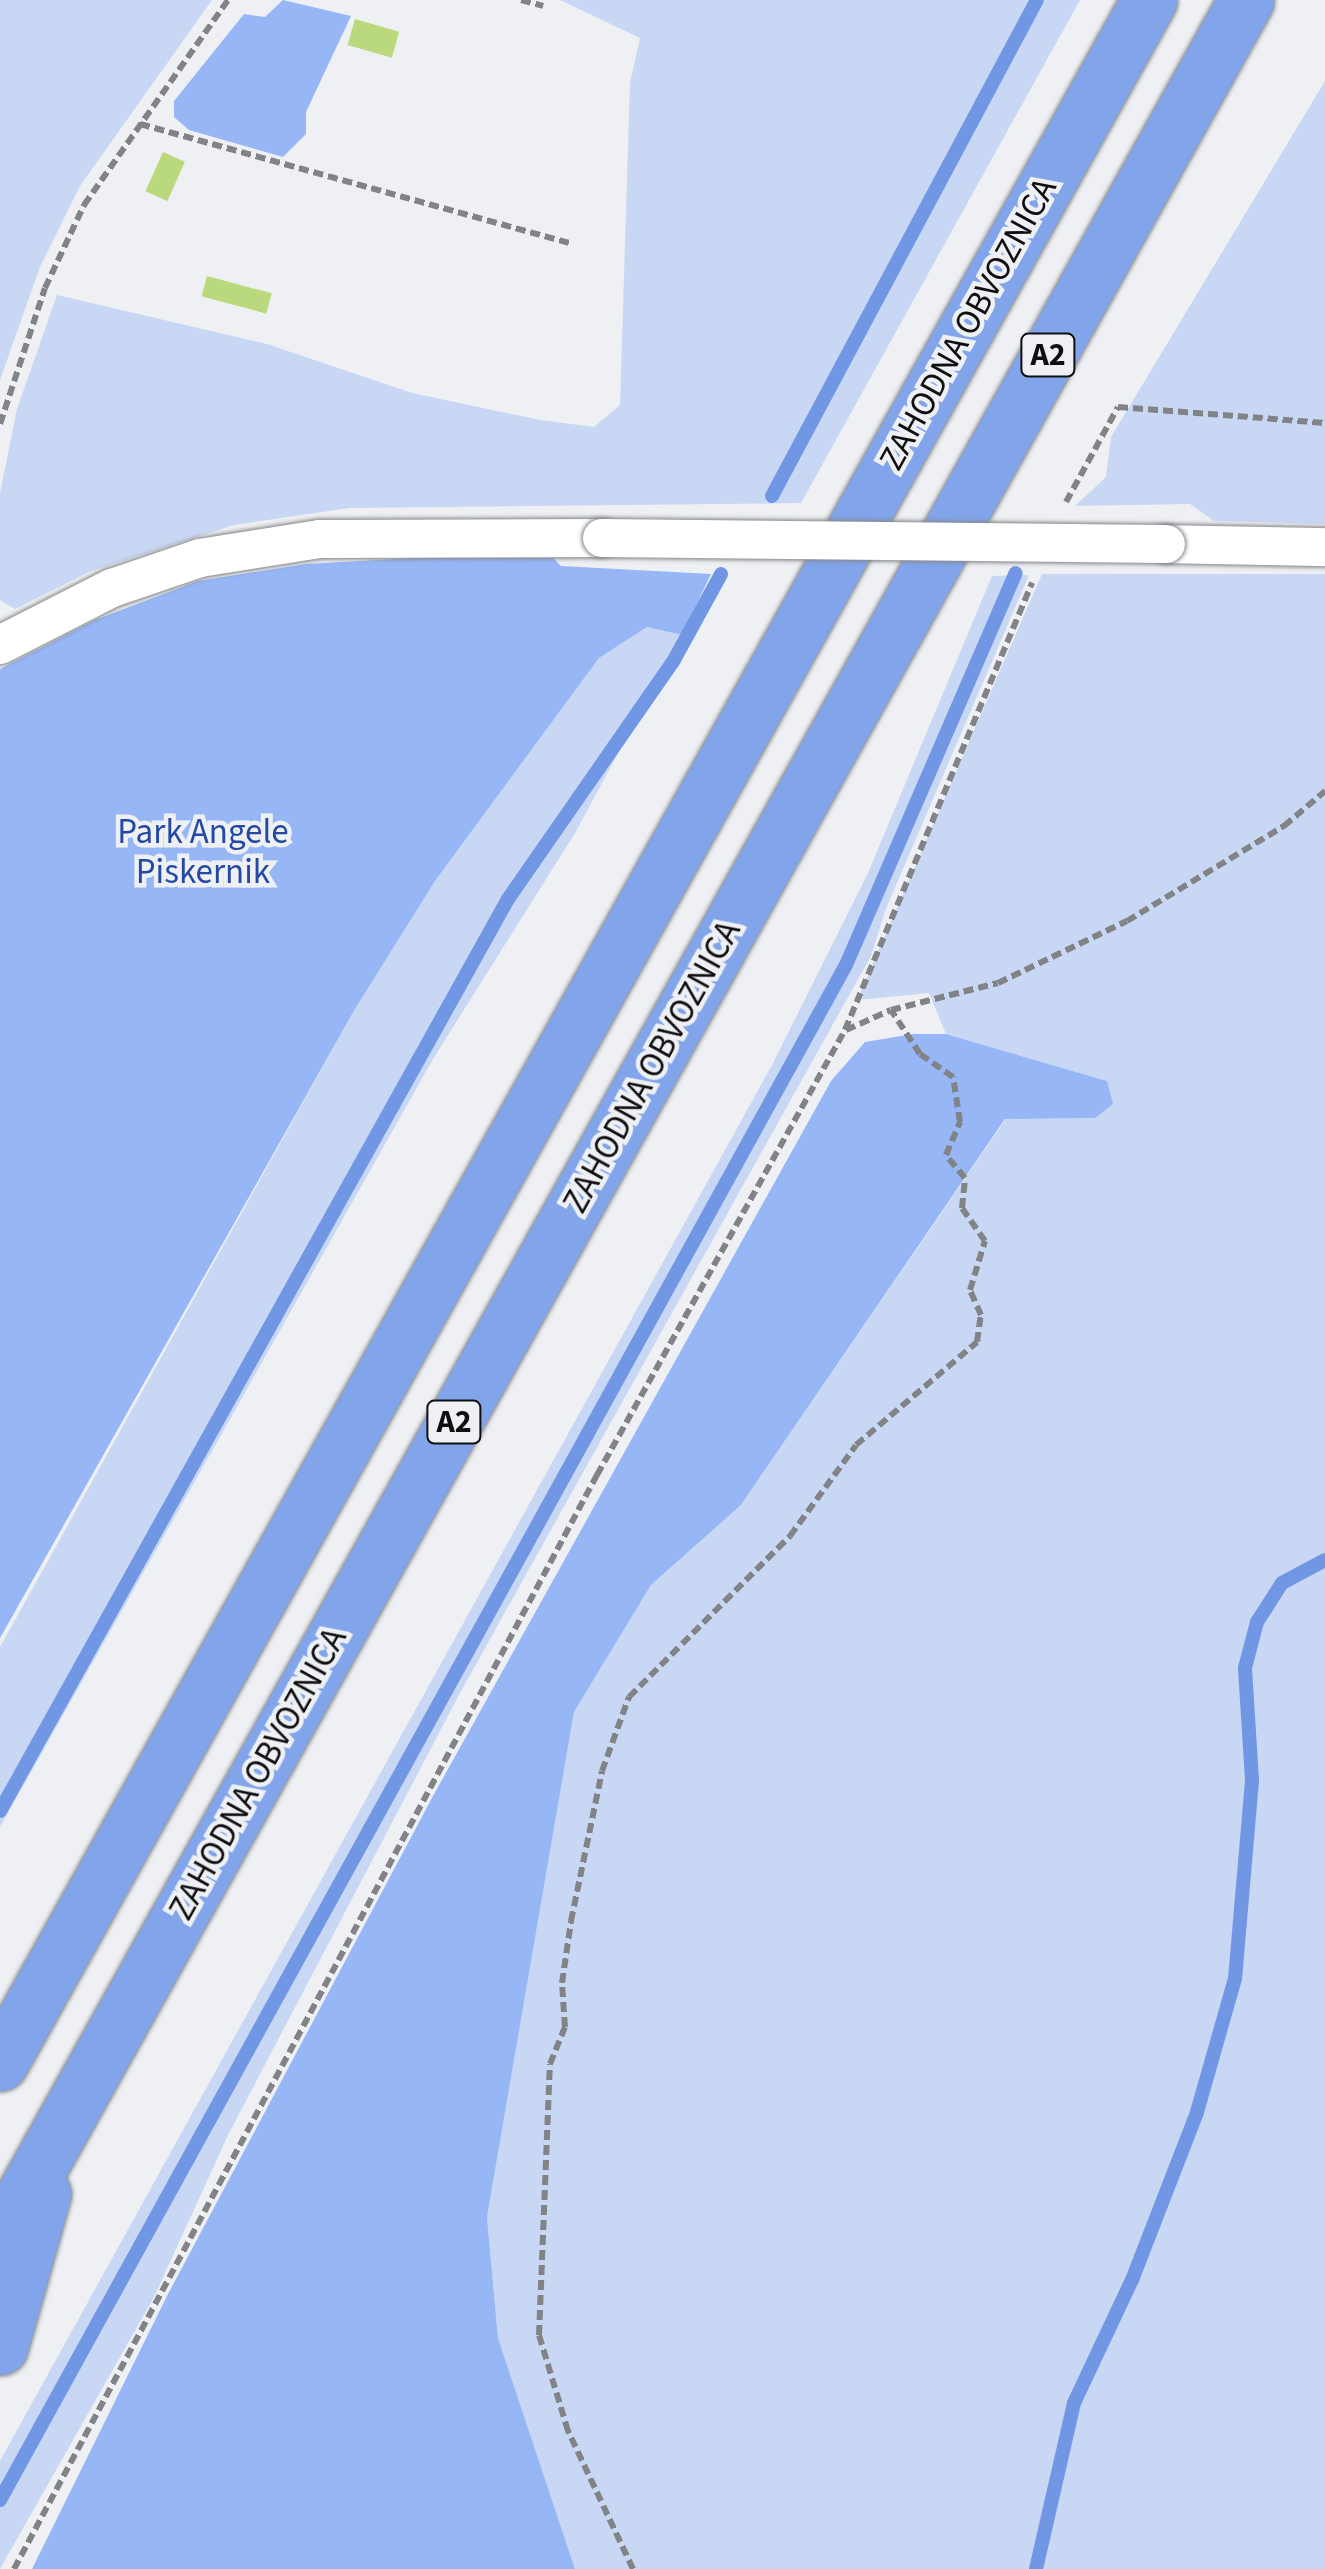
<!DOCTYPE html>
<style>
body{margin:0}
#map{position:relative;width:1325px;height:2569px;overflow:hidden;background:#eef0f4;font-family:"Source Sans 3",sans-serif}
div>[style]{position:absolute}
.green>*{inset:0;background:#c8d7f3}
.forest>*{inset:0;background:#96b6f6}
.stream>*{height:14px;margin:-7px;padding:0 7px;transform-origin:7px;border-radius:7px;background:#7197e4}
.building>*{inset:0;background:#bad87c;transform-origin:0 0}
.path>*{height:6px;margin-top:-3px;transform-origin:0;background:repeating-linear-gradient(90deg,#828386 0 10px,transparent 0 15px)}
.roads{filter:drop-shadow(0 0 2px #85878a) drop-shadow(0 0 2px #85878a)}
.minor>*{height:38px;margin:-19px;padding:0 19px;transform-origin:19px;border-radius:19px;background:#fff}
.motorway>*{height:55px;margin:-27.5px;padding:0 27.5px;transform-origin:27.5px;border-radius:27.5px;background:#81a4ea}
.bridges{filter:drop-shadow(0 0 2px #85878a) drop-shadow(0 0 2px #85878a)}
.minor-bridge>*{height:38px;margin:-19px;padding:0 19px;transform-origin:19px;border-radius:19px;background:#fff}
span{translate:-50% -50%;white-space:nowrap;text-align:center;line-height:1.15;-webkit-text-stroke:9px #eef0f4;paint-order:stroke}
.shield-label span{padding:2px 8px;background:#eef0f4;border:2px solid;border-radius:8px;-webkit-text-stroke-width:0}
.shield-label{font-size:32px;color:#0f0f10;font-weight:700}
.street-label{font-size:35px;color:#0f0f10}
.park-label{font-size:35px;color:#2349a4}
</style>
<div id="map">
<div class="green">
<i style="clip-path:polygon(0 0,212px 0,80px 186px,40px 267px,0 380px)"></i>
<i style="clip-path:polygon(560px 0,1080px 0,801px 503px,349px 508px,234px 525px,91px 571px,15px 609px,0 600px,0 493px,17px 409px,57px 295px,267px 344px,412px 393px,540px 420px,594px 427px,620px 405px,630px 83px,640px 38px)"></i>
<i style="clip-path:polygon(1325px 81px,1325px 524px,1214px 521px,1190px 504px,1075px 506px,1106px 477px,1111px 437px)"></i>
<i style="clip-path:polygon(1042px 574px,1325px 574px,1325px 2569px,575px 2569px,498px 2338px,487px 2217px,574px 1712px,651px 1585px,741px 1505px,1006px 1119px,1095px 1118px,1107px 1081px,946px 1034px,929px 993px,857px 1000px)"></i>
<i style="clip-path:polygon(1029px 575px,885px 911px,871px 956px,460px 1693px,228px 2135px,154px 2297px,0 2569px,0 2461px,772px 1065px,868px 873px,992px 576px)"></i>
<i style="clip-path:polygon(647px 627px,682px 635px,575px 833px,433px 1059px,0 1827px,0 1647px,355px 1009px,435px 881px,599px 658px)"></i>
</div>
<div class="forest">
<i style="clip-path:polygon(283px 0,351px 16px,306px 112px,306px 134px,283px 157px,189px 130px,174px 117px,174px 101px,244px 14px,265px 17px)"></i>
<i style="clip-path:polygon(433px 557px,553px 558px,561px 566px,711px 574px,682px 635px,647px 627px,599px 658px,435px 881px,355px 1009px,0 1638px,0 669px,95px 620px,198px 581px,306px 564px)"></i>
<i style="clip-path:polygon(913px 1034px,946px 1034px,1107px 1081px,1113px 1104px,1095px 1118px,1005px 1119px,741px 1505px,651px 1585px,574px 1712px,487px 2217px,498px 2338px,575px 2569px,32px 2569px,168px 2294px,433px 1796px,831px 1081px,865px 1042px)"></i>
</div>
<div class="stream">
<i style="left:772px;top:496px;width:562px;rotate:-61.89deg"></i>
<i style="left:0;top:1811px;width:1044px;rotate:-60.88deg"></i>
<i style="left:508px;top:899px;width:291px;rotate:-55.2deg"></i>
<i style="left:674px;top:660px;width:98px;rotate:-61.3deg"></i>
<i style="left:0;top:2500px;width:1753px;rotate:-61.14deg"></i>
<i style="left:846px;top:965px;width:427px;rotate:-66.6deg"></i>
<i style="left:1036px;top:2569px;width:170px;rotate:-77.1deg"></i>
<i style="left:1074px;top:2403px;width:136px;rotate:-64.8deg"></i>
<i style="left:1132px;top:2280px;width:180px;rotate:-68.8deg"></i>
<i style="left:1197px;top:2112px;width:138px;rotate:-74.1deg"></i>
<i style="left:1235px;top:1979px;width:200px;rotate:-85.1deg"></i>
<i style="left:1252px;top:1780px;width:112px;rotate:-93.6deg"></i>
<i style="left:1245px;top:1668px;width:48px;rotate:-75.4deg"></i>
<i style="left:1257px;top:1622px;width:46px;rotate:-57.3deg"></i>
<i style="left:1282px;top:1583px;width:49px;rotate:-28.1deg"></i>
</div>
<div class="building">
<i style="left:355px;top:19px;width:46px;height:27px;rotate:16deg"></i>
<i style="left:163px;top:152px;width:24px;height:43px;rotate:24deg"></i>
<i style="left:207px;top:276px;width:67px;height:21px;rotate:15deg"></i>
</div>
<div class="path">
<i style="left:521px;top:0;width:23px;rotate:15deg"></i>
<i style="left:140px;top:124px;width:448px;rotate:15.5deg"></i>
<i style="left:0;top:424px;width:143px;rotate:-71.7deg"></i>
<i style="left:45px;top:288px;width:92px;rotate:-64.8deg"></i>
<i style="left:84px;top:205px;width:251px;rotate:-54.9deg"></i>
<i style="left:1066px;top:502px;width:108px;rotate:-61.3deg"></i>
<i style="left:1118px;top:407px;width:208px;rotate:4.4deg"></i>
<i style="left:846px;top:1030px;width:49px;rotate:-24deg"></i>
<i style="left:891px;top:1010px;width:110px;rotate:-14.2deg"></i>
<i style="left:998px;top:983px;width:143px;rotate:-25.7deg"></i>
<i style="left:1127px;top:921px;width:184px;rotate:-31.2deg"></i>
<i style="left:1284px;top:826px;width:54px;rotate:-40.5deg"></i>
<i style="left:14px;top:2569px;width:1240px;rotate:-61.95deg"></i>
<i style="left:597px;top:1475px;width:509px;rotate:-60.87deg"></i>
<i style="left:845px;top:1030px;width:485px;rotate:-67.3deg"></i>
<i style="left:633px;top:2569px;width:153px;rotate:-115.2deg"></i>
<i style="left:568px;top:2431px;width:100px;rotate:-106.8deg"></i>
<i style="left:539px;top:2335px;width:271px;rotate:-87.7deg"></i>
<i style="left:550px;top:2064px;width:40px;rotate:-68deg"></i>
<i style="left:565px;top:2027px;width:44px;rotate:-93.9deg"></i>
<i style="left:562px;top:1983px;width:63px;rotate:-81.7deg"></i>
<i style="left:571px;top:1921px;width:153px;rotate:-78.3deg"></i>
<i style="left:602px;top:1771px;width:79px;rotate:-70deg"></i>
<i style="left:629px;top:1697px;width:228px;rotate:-45deg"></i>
<i style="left:790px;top:1536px;width:112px;rotate:-54deg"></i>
<i style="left:856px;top:1445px;width:159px;rotate:-40.4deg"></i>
<i style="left:977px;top:1342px;width:27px;rotate:-82deg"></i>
<i style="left:981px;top:1315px;width:27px;rotate:-114deg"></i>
<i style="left:970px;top:1290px;width:51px;rotate:-73deg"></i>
<i style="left:985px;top:1241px;width:40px;rotate:-124.9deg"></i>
<i style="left:962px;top:1208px;width:30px;rotate:-84deg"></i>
<i style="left:965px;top:1178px;width:30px;rotate:-130deg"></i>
<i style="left:946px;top:1155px;width:36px;rotate:-67deg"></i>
<i style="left:960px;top:1122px;width:46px;rotate:-98.8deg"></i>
<i style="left:953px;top:1077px;width:40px;rotate:-145.1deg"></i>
<i style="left:920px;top:1054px;width:53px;rotate:-123.4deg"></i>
</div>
<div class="roads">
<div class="minor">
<i style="left:1166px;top:544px;width:159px;rotate:1.1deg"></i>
<i style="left:0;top:645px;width:126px;rotate:-27deg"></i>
<i style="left:112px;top:588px;width:93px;rotate:-18.8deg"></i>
<i style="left:200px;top:558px;width:121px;rotate:-9deg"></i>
<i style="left:320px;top:539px;width:282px;rotate:-0.2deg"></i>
</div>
<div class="motorway">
<i style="left:0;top:2063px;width:2361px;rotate:-60.88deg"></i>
<i style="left:0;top:2238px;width:2561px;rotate:-60.89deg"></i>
<i style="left:0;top:2347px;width:159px;rotate:-74.3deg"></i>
</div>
</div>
<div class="bridges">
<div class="minor-bridge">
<i style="left:602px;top:538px;width:564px;rotate:0.61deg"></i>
</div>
</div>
<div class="shield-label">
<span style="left:1048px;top:355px">A2</span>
<span style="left:454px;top:1422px">A2</span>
</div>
<div class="street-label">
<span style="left:968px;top:324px;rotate:-61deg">ZAHODNA OBVOZNICA</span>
<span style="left:652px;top:1067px;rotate:-61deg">ZAHODNA OBVOZNICA</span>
<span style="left:258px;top:1774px;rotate:-61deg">ZAHODNA OBVOZNICA</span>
</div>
<div class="park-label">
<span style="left:203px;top:852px">Park Angele<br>Piskernik</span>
</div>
</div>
